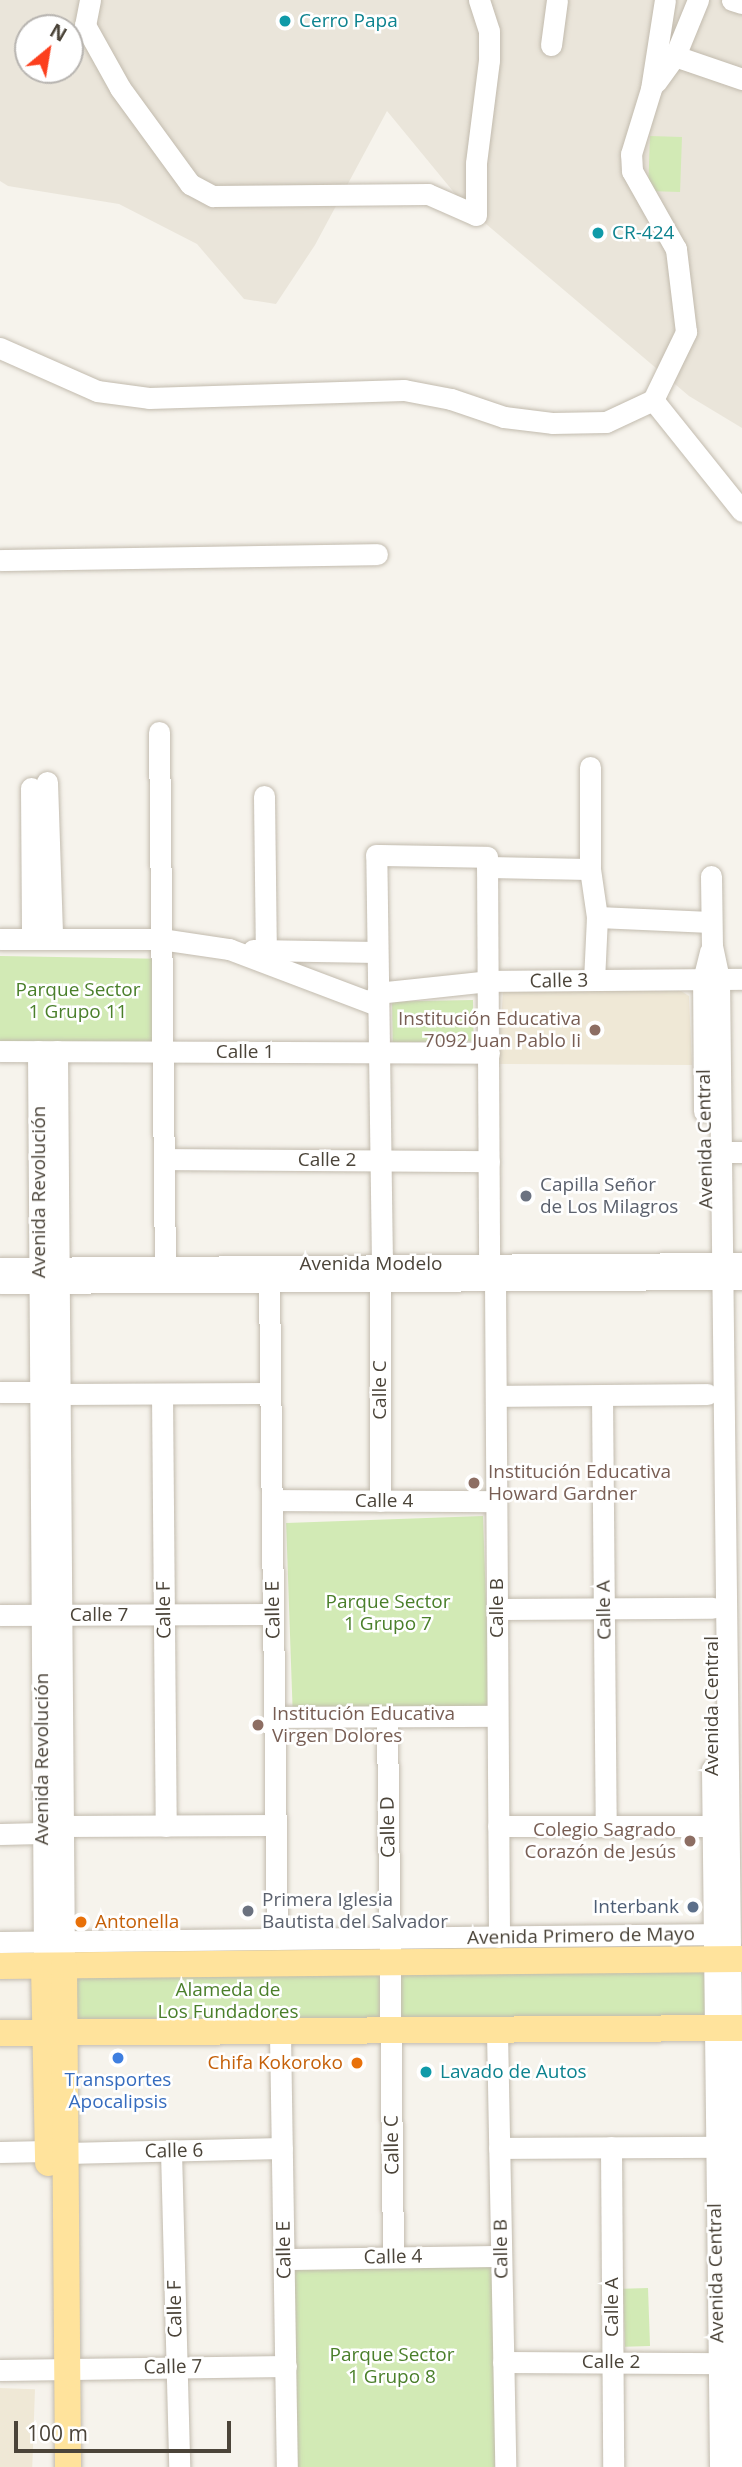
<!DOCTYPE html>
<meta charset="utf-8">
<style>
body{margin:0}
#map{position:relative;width:742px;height:2467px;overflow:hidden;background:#f6f3ec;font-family:"Open Sans",sans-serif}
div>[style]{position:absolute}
.residential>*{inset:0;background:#eae5da}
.education>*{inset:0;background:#efe8d6;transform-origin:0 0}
.green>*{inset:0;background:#d2eab5;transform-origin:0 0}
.roads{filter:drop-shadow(0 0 2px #c2bbae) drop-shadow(0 0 2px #c2bbae)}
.minor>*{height:21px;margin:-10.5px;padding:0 10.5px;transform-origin:10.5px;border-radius:10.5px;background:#fff}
.major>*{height:26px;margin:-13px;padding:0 13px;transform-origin:13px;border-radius:13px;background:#ffe39c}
.dots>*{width:19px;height:19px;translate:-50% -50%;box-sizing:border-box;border:4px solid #fff;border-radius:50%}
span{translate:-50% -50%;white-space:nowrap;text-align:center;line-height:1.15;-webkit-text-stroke:5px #fff;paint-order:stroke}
.culture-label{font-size:19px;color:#0d838f}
.left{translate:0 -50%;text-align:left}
.street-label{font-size:19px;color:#4b4439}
.park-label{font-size:19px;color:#4a7f2a}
.education-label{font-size:19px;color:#785e54}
.right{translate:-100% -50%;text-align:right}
.worship-label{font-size:19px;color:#5b616d}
.service-label{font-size:19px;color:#4e5e75}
.food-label{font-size:19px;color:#c56008}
.shop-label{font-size:19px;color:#366cbe}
.north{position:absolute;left:14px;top:14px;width:70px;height:70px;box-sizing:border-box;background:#fff;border:2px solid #b7b4b0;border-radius:50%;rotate:30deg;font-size:19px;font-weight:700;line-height:28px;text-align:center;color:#4b4439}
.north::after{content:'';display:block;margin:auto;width:24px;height:32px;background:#fc3f1d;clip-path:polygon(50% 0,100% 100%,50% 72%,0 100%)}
.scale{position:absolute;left:14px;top:2421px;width:217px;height:32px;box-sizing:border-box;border:4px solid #4b4439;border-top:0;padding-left:9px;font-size:21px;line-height:24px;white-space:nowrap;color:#4b4439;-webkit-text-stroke:5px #fff;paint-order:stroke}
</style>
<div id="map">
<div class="residential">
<i style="clip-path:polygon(evenodd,0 0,742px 0,742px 428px,689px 396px,466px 207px,387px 111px,315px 245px,276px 304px,244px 299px,197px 244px,119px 204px,8px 186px,0 181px,0 0,28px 28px,70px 28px,70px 70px,28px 70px,28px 28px)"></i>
</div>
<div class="education">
<i style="clip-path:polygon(503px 991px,681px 991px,689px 996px,692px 1065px,498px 1064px)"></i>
<i style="left:0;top:2388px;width:35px;height:79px;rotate:2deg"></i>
</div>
<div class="green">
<i style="left:650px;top:136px;width:32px;height:55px;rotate:2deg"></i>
<i style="left:0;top:956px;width:157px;height:87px;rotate:1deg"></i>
<i style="left:473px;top:1000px;width:41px;height:81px;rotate:89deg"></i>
<i style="left:483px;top:1516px;width:193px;height:197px;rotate:88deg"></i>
<i style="clip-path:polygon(699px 1969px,705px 1974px,706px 2016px,401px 2024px,397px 1981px,401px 1974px)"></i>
<i style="clip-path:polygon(376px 1974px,381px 1978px,380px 2023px,76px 2026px,76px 1975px)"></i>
<i style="left:495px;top:2263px;width:204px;height:205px;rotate:90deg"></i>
<i style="left:648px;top:2288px;width:58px;height:25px;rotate:88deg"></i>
</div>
<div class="roads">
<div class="minor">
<i style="left:90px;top:0;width:25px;rotate:101deg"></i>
<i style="left:85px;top:25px;width:72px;rotate:60.9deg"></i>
<i style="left:120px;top:88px;width:119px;rotate:53.9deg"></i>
<i style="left:190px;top:184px;width:26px;rotate:28deg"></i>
<i style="left:213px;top:196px;width:215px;rotate:-0.5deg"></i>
<i style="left:428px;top:194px;width:52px;rotate:23.6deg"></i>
<i style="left:476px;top:215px;width:52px;rotate:-90deg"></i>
<i style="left:476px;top:163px;width:104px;rotate:-82.8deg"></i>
<i style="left:489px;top:60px;width:29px;rotate:-90deg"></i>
<i style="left:489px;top:31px;width:33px;rotate:-108deg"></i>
<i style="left:732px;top:0;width:10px;rotate:17deg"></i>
<i style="left:551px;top:45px;width:45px;rotate:-82.4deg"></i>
<i style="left:675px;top:56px;width:71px;rotate:18.9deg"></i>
<i style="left:656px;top:82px;width:32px;rotate:-54deg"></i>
<i style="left:675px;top:56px;width:61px;rotate:-67.7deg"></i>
<i style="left:0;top:348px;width:106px;rotate:23.9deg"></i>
<i style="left:97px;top:391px;width:52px;rotate:7.7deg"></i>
<i style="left:149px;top:398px;width:255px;rotate:-1.8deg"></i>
<i style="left:404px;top:390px;width:48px;rotate:10.8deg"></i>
<i style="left:451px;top:399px;width:56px;rotate:18.8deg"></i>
<i style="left:504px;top:417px;width:48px;rotate:7.1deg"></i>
<i style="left:552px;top:423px;width:54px;rotate:-1.1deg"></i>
<i style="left:606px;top:422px;width:52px;rotate:-25.1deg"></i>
<i style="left:653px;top:400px;width:76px;rotate:-64.1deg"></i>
<i style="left:686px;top:332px;width:84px;rotate:-96.9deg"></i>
<i style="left:676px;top:249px;width:90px;rotate:-119.4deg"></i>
<i style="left:632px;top:171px;width:17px;rotate:-93deg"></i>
<i style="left:631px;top:154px;width:68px;rotate:-72.9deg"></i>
<i style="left:651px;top:89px;width:90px;rotate:-81.1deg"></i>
<i style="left:653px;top:400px;width:142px;rotate:51.3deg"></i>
<i style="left:0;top:560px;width:377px;rotate:-0.9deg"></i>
<i style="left:159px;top:732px;width:534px;rotate:89.36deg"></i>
<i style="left:590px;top:767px;width:102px;rotate:90deg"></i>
<i style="left:590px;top:869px;width:49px;rotate:81.7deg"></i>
<i style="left:597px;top:917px;width:63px;rotate:92.7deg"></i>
<i style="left:47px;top:782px;width:154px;rotate:88.1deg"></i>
<i style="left:31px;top:788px;width:149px;rotate:89.6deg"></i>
<i style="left:264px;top:796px;width:154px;rotate:89.3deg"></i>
<i style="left:487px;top:867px;width:103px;rotate:1.1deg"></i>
<i style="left:711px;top:876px;width:70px;rotate:89.2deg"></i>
<i style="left:712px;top:946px;width:34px;rotate:78deg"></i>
<i style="left:719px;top:979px;width:1488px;rotate:89.35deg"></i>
<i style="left:597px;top:917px;width:114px;rotate:2.5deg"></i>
<i style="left:0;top:939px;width:161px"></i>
<i style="left:161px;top:939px;width:69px;rotate:8.4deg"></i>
<i style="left:229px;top:949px;width:158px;rotate:20.7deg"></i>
<i style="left:253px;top:950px;width:124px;rotate:0.9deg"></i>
<i style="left:377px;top:993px;width:114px;rotate:-6.1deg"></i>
<i style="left:490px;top:981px;width:252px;rotate:-0.5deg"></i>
<i style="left:0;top:1051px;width:489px;rotate:0.2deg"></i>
<i style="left:38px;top:1051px;width:915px;rotate:89.62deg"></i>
<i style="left:57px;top:1051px;width:915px;rotate:89.56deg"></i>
<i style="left:704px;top:1111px;width:131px;rotate:-90.4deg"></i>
<i style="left:703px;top:980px;width:30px;rotate:-76deg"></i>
<i style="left:719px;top:1152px;width:23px"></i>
<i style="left:164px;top:1159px;width:325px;rotate:0.4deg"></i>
<i style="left:382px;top:1264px;width:409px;rotate:-90.8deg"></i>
<i style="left:376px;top:855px;width:111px;rotate:1deg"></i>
<i style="left:487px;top:857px;width:406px;rotate:89.7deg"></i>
<i style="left:0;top:1268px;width:742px;rotate:-0.39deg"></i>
<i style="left:495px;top:1279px;width:658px;rotate:89.65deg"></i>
<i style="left:269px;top:1281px;width:658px;rotate:89.3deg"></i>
<i style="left:0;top:1283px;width:742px;rotate:-0.31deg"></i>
<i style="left:0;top:1392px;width:41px"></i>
<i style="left:59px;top:1394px;width:211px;rotate:-0.3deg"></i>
<i style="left:162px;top:1394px;width:432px;rotate:89.5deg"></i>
<i style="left:602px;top:1395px;width:430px;rotate:89.5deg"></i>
<i style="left:496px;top:1396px;width:211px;rotate:-0.5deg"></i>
<i style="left:272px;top:1500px;width:224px;rotate:0.3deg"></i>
<i style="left:380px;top:1501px;width:221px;rotate:-90deg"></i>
<i style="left:497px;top:1609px;width:215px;rotate:-0.3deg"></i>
<i style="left:0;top:1615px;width:273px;rotate:-0.2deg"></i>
<i style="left:274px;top:1717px;width:223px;rotate:-0.3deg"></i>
<i style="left:387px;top:1717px;width:540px;rotate:89.36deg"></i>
<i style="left:712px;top:1769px;width:698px;rotate:89.34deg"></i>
<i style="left:62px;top:1826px;width:214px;rotate:-0.3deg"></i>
<i style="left:498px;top:1826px;width:214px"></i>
<i style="left:0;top:1834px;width:42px;rotate:-1.4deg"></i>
<i style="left:0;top:1942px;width:726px;rotate:-0.63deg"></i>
<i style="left:497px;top:2032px;width:435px;rotate:88.9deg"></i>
<i style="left:280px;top:2033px;width:434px;rotate:89.1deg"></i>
<i style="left:611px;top:2147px;width:320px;rotate:89.6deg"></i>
<i style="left:499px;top:2148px;width:214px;rotate:-0.3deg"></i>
<i style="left:171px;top:2151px;width:316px;rotate:88.5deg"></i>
<i style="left:0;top:2152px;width:47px;rotate:-1.2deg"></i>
<i style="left:66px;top:2153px;width:216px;rotate:-1.3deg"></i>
<i style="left:284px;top:2259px;width:217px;rotate:-0.8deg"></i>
<i style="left:503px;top:2362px;width:229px;rotate:0.3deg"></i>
<i style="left:0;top:2370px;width:286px;rotate:-0.8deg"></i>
</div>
<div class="major">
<i style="left:0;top:1966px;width:742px;rotate:-0.54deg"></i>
<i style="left:44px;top:1966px;width:197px;rotate:88.8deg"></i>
<i style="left:64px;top:1966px;width:501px;rotate:89.54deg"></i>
<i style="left:0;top:2033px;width:742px;rotate:-0.39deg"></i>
</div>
</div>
<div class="dots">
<i style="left:285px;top:21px;background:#0f9aa8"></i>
<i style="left:598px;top:233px;background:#0f9aa8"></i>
<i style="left:595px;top:1030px;background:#8d6e63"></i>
<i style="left:526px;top:1196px;background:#6b7280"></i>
<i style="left:474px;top:1483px;background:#8d6e63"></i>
<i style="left:258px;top:1725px;background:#8d6e63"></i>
<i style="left:690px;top:1841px;background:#8d6e63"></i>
<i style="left:693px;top:1907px;background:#5c6f8a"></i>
<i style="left:248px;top:1911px;background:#6b7280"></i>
<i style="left:81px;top:1922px;background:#e8710a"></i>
<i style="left:118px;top:2058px;background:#3f7fe0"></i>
<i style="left:357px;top:2063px;background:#e8710a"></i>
<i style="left:426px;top:2072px;background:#0f9aa8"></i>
</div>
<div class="culture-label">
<span class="left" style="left:299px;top:21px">Cerro Papa</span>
<span class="left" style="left:612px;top:233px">CR-424</span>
<span class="left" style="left:440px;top:2072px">Lavado de Autos</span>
</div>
<div class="street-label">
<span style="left:559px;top:981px;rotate:-1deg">Calle 3</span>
<span style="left:245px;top:1052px">Calle 1</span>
<span style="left:705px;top:1139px;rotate:-91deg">Avenida Central</span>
<span style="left:327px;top:1160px">Calle 2</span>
<span style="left:39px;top:1192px;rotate:-90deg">Avenida Revolución</span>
<span style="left:371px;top:1264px">Avenida Modelo</span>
<span style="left:380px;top:1390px;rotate:-90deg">Calle C</span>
<span style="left:384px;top:1501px">Calle 4</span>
<span style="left:497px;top:1608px;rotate:-90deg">Calle B</span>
<span style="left:164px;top:1610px;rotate:-91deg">Calle F</span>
<span style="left:273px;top:1610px;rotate:-91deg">Calle E</span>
<span style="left:604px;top:1610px;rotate:-91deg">Calle A</span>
<span style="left:99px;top:1615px">Calle 7</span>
<span style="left:712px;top:1706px;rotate:-90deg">Avenida Central</span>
<span style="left:42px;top:1759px;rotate:-90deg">Avenida Revolución</span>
<span style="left:388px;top:1827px;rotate:-91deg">Calle D</span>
<span style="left:581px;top:1936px;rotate:-1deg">Avenida Primero de Mayo</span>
<span style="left:392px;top:2145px;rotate:-91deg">Calle C</span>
<span style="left:174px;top:2151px;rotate:-1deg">Calle 6</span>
<span style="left:501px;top:2249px;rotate:-91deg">Calle B</span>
<span style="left:284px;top:2250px;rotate:-91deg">Calle E</span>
<span style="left:393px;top:2257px;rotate:-1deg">Calle 4</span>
<span style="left:716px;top:2273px;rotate:-91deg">Avenida Central</span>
<span style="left:612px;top:2307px;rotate:-90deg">Calle A</span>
<span style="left:175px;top:2309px;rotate:-91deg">Calle F</span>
<span style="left:611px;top:2362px">Calle 2</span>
<span style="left:173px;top:2367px;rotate:-1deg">Calle 7</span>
</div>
<div class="park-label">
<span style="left:78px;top:1001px">Parque Sector<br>1 Grupo 11</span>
<span style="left:388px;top:1613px">Parque Sector<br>1 Grupo 7</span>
<span style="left:228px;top:2001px">Alameda de<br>Los Fundadores</span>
<span style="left:392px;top:2366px">Parque Sector<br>1 Grupo 8</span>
</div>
<div class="education-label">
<span class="right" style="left:581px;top:1030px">Institución Educativa<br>7092 Juan Pablo Ii</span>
<span class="left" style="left:488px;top:1483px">Institución Educativa<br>Howard Gardner</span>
<span class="left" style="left:272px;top:1725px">Institución Educativa<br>Virgen Dolores</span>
<span class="right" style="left:676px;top:1841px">Colegio Sagrado<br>Corazón de Jesús</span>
</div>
<div class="worship-label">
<span class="left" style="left:540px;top:1196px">Capilla Señor<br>de Los Milagros</span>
<span class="left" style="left:262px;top:1911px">Primera Iglesia<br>Bautista del Salvador</span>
</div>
<div class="service-label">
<span class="right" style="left:679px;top:1907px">Interbank</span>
</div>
<div class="food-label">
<span class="left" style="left:95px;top:1922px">Antonella</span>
<span class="right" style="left:343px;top:2063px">Chifa Kokoroko</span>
</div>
<div class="shop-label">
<span style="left:118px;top:2091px">Transportes<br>Apocalipsis</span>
</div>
<div class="north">N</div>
<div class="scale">100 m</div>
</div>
